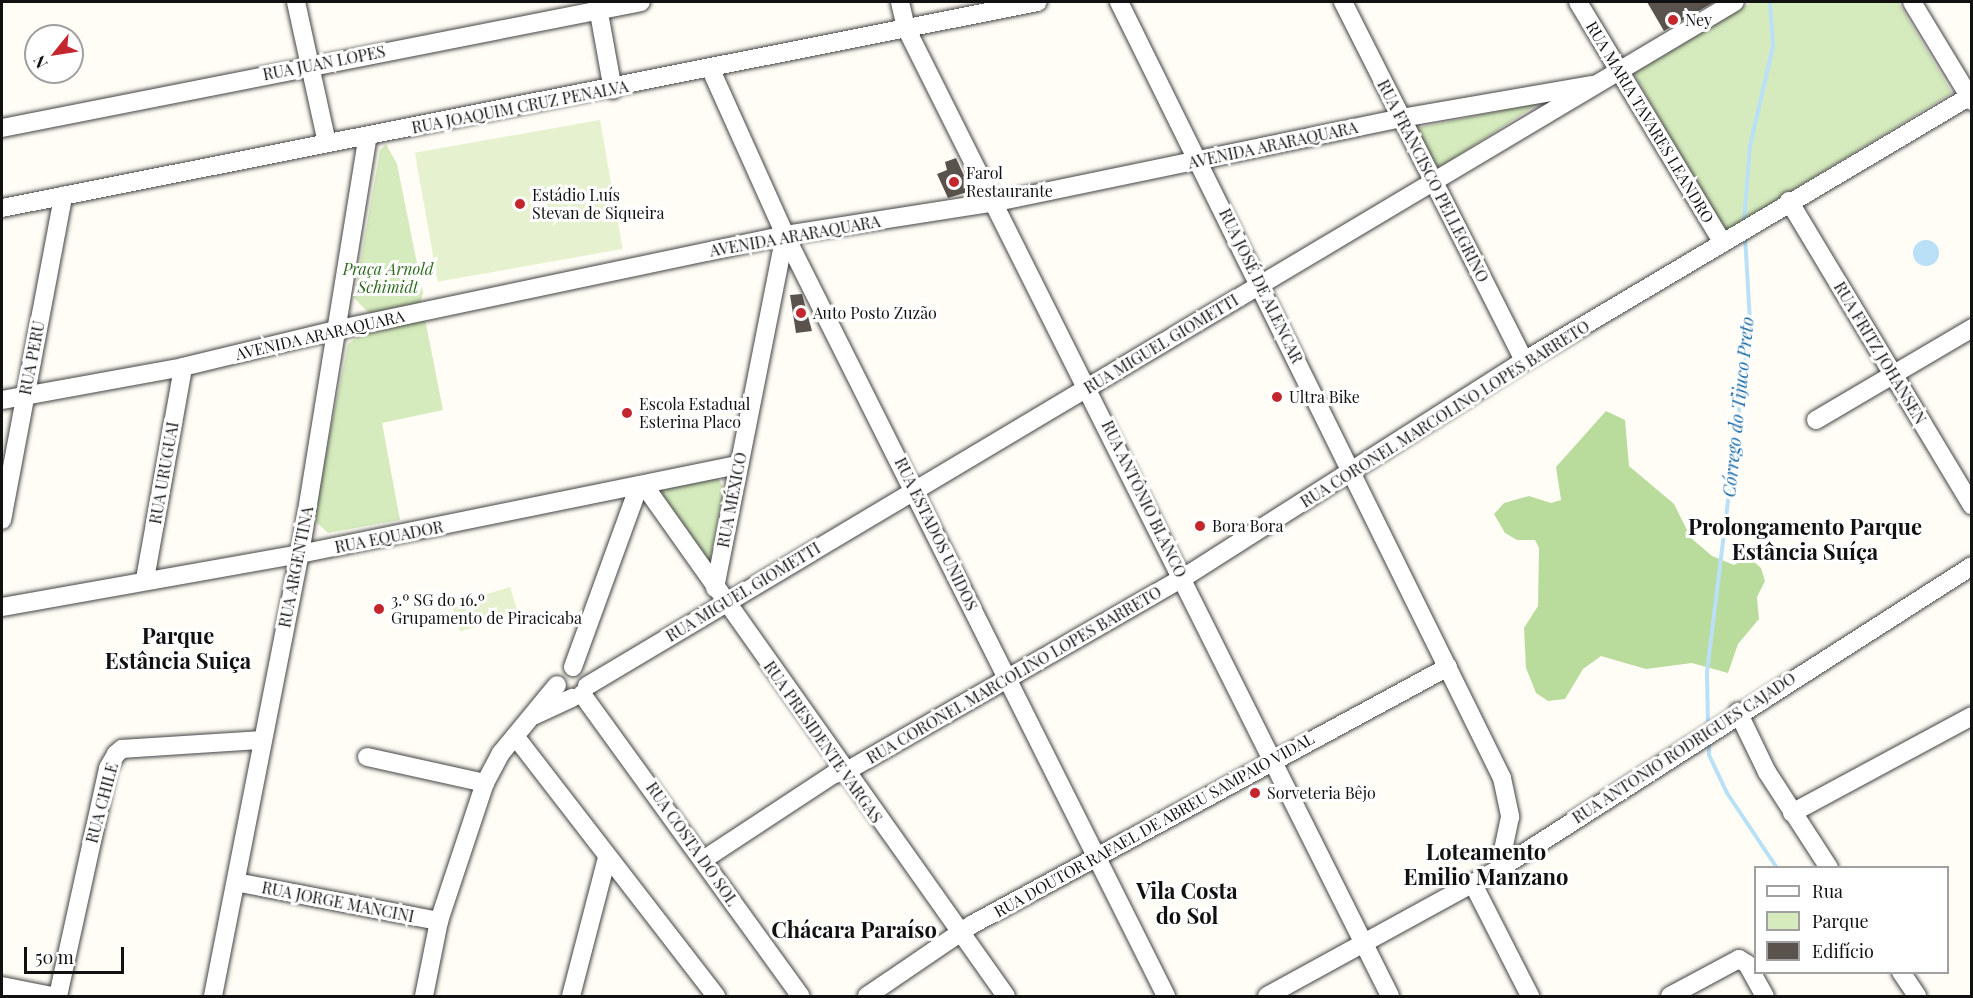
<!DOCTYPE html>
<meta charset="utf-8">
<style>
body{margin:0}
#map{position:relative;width:1973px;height:998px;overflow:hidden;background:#fffdf5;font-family:"Playfair Display",serif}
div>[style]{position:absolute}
.green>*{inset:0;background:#d5ebbd}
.forest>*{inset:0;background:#b9dc9c}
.pitch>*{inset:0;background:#e6f2cf;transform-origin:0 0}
.water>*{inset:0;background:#b9e0f7}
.round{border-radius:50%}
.stream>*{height:4px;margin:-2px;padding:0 2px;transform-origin:2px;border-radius:2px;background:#b9e0f7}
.building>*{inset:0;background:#5a524d}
.roads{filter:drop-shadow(0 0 2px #444) drop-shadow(0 0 2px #444)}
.minor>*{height:18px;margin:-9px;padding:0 9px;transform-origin:9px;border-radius:9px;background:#fff}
.dots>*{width:16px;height:16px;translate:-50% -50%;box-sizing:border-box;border:3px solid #fff;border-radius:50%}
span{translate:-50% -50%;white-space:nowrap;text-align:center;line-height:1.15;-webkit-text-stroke:6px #fff;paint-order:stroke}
.poi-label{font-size:16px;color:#111}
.left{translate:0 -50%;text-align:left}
.street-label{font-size:16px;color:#111}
.park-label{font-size:16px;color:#2f6b1f;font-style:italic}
.water-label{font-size:18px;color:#1768a6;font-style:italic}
.district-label{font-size:22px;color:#111;font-weight:700}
.frame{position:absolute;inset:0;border:3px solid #111;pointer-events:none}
.legend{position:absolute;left:1754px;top:866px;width:195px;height:108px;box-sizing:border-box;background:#fff;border:2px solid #a0a0a0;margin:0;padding:8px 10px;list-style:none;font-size:18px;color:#111}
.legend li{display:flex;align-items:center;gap:12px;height:30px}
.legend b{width:30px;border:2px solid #a0a0a0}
.north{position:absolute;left:24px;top:24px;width:60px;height:60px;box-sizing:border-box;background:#fff;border:2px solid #a0a0a0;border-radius:50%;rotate:240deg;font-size:16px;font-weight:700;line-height:24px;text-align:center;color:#111}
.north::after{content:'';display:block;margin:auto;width:21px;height:27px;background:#c4262e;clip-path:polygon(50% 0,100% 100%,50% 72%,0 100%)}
.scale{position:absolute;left:24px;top:947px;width:100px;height:27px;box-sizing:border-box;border:3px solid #111;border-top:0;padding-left:8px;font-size:18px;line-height:21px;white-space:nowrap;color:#111;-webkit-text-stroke:4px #fff;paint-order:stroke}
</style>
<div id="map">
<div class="green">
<i style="clip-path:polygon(1752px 2px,1898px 2px,1952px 93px,1729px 229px,1720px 227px,1634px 73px)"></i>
<i style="clip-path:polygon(1539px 103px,1440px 167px,1433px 164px,1416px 128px)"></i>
<i style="clip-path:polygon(386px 144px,397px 164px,423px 293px,420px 304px,370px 314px,354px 298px,380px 150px)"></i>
<i style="clip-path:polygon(425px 319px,443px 410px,382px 423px,400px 520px,328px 533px,317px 523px,314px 512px,348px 344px,364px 332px)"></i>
<i style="clip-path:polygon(717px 477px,724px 488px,709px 565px,659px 491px)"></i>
</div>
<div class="forest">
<i style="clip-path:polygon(1606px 411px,1625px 420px,1629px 466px,1674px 504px,1691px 538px,1712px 556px,1734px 565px,1748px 557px,1761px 568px,1765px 581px,1757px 597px,1759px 619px,1738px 644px,1728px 673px,1692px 663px,1646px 669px,1601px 656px,1583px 669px,1565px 699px,1548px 701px,1536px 693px,1526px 668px,1524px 628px,1538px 606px,1539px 548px,1535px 540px,1517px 540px,1505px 533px,1494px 514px,1504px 503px,1529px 496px,1551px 503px,1561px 500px,1556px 467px)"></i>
</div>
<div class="pitch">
<i style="left:600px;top:120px;width:131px;height:188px;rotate:80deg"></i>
<i style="left:510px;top:587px;width:28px;height:61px;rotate:73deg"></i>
</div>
<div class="water">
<i class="round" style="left:1913px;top:240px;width:26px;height:26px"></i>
</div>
<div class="stream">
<i style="left:1744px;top:222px;width:76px;rotate:-85.5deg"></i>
<i style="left:1750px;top:146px;width:103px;rotate:-77deg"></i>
<i style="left:1773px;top:46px;width:44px;rotate:-93.9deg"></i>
<i style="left:1708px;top:729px;width:57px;rotate:-91deg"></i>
<i style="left:1707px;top:672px;width:353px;rotate:-83deg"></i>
<i style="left:1750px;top:322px;width:86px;rotate:-93.3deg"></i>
<i style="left:1709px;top:743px;width:12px;rotate:90deg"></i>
<i style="left:1709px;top:755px;width:42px;rotate:64.7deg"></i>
<i style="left:1727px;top:793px;width:90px;rotate:56.3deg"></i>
</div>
<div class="building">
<i style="clip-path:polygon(1647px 2px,1714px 2px,1664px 31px)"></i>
<i style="clip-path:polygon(956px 158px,971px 191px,948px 198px,937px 174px,947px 170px,945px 162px)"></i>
<i style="clip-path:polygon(802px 294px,812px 331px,796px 333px,790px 295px)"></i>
</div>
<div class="roads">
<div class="minor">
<i style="left:296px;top:2px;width:144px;rotate:77.6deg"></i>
<i style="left:597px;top:2px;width:89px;rotate:79.7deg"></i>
<i style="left:900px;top:2px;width:27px;rotate:77deg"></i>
<i style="left:906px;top:28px;width:1082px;rotate:63.43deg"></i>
<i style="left:1119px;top:2px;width:865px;rotate:63.73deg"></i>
<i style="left:1502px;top:778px;width:40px;rotate:78deg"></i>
<i style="left:1510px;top:817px;width:53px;rotate:101.9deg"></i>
<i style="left:1343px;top:2px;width:402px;rotate:63.2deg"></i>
<i style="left:1578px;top:2px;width:280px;rotate:59deg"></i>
<i style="left:1912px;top:2px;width:116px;rotate:58.8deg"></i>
<i style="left:711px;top:70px;width:181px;rotate:65.8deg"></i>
<i style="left:785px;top:235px;width:851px;rotate:63.4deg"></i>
<i style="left:2px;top:128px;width:651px;rotate:-11.15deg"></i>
<i style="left:1789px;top:201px;width:355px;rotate:59deg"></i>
<i style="left:2px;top:208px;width:1056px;rotate:-11.25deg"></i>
<i style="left:2px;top:400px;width:184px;rotate:-10.3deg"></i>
<i style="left:183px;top:367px;width:162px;rotate:-13.6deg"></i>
<i style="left:340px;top:329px;width:455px;rotate:-11.9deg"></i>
<i style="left:785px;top:235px;width:214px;rotate:-8.9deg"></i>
<i style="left:996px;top:202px;width:414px;rotate:-11.7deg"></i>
<i style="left:1401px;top:118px;width:194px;rotate:-9.8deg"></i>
<i style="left:1816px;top:420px;width:181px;rotate:-30.5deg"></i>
<i style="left:644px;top:485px;width:626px;rotate:54.69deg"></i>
<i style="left:2px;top:520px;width:330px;rotate:-79.3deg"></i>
<i style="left:145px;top:579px;width:215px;rotate:-79.8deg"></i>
<i style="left:715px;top:588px;width:360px;rotate:-78.8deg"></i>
<i style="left:2px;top:607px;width:303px;rotate:-10.1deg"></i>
<i style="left:300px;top:554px;width:448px;rotate:-11.5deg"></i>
<i style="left:573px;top:667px;width:193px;rotate:-70deg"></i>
<i style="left:587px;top:686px;width:1336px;rotate:-30.79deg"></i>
<i style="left:582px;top:694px;width:373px;rotate:54.1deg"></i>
<i style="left:1738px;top:712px;width:67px;rotate:64.2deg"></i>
<i style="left:1767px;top:772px;width:114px;rotate:57.1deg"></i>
<i style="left:535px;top:715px;width:41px;rotate:-24.7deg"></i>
<i style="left:515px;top:736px;width:329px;rotate:52.3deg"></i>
<i style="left:367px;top:757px;width:121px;rotate:12.4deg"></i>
<i style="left:1792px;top:813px;width:204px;rotate:-28.3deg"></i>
<i style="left:703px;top:860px;width:157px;rotate:-33.3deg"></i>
<i style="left:834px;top:774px;width:11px;rotate:-10deg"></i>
<i style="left:845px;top:772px;width:390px;rotate:-29.9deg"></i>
<i style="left:1183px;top:578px;width:404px;rotate:-32.5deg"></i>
<i style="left:1524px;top:361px;width:521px;rotate:-30.7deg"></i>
<i style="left:236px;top:882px;width:207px;rotate:10.9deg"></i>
<i style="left:1473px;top:884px;width:126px;rotate:63deg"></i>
<i style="left:1901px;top:972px;width:29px;rotate:56deg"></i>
<i style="left:2px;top:986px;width:51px;rotate:11.3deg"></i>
<i style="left:58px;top:996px;width:233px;rotate:-77.6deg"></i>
<i style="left:108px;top:768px;width:16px;rotate:-60deg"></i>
<i style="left:116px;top:754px;width:8px;rotate:-40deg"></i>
<i style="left:122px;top:749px;width:140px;rotate:-3.7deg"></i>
<i style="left:213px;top:996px;width:450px;rotate:-78.9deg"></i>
<i style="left:300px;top:554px;width:423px;rotate:-80.8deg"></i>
<i style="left:424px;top:996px;width:76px;rotate:-78.7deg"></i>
<i style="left:439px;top:921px;width:145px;rotate:-71.6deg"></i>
<i style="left:485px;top:783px;width:34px;rotate:-62deg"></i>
<i style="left:501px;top:753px;width:88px;rotate:-50.5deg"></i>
<i style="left:571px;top:996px;width:143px;rotate:-75.4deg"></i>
<i style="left:867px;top:996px;width:128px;rotate:-34.2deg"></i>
<i style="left:973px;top:924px;width:540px;rotate:-28.42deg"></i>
<i style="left:1267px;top:996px;width:264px;rotate:-28.7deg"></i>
<i style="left:1499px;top:869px;width:562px;rotate:-32.64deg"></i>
<i style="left:1670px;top:996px;width:78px;rotate:-28.2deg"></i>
<i style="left:1739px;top:959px;width:9px;rotate:32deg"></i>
<i style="left:1747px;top:964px;width:37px;rotate:61deg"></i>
</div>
</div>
<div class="dots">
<i style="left:1673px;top:20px;background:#c4262e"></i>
<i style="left:954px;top:182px;background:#c4262e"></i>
<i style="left:520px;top:204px;background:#c4262e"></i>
<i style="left:801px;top:313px;background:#c4262e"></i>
<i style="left:1277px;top:397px;background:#c4262e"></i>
<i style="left:627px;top:413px;background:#c4262e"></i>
<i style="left:1200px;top:526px;background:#c4262e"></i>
<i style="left:379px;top:609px;background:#c4262e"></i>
<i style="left:1255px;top:793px;background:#c4262e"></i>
</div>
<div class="poi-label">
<span class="left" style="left:1685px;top:20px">Ney</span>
<span class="left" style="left:966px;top:182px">Farol<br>Restaurante</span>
<span class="left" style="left:532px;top:204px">Estádio Luís<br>Stevan de Siqueira</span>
<span class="left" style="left:813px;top:313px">Auto Posto Zuzão</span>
<span class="left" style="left:1289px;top:397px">Ultra Bike</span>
<span class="left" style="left:639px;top:413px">Escola Estadual<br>Esterina Placo</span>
<span class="left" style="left:1212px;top:526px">Bora Bora</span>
<span class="left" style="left:391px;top:609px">3.º SG do 16.º<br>Grupamento de Piracicaba</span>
<span class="left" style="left:1267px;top:793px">Sorveteria Bêjo</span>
</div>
<div class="street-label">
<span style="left:324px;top:63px;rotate:-11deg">RUA JUAN LOPES</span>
<span style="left:520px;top:107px;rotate:-11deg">RUA JOAQUIM CRUZ PENALVA</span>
<span style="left:1650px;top:122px;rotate:59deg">RUA MARIA TAVARES LEANDRO</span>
<span style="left:1273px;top:145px;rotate:-12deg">AVENIDA ARARAQUARA</span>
<span style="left:1433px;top:181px;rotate:63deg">RUA FRANCISCO PELLEGRINO</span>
<span style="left:795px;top:236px;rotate:-10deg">AVENIDA ARARAQUARA</span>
<span style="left:1261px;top:286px;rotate:64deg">RUA JOSÉ DE ALENCAR</span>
<span style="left:320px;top:335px;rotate:-13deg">AVENIDA ARARAQUARA</span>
<span style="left:1161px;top:344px;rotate:-31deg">RUA MIGUEL GIOMETTI</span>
<span style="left:1880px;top:353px;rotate:59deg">RUA FRITZ JOHANSEN</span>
<span style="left:32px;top:358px;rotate:-79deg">RUA PERU</span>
<span style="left:1445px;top:414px;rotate:-32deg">RUA CORONEL MARCOLINO LOPES BARRETO</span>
<span style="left:164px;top:473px;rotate:-80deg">RUA URUGUAI</span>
<span style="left:1144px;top:499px;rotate:64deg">RUA ANTÔNIO BLANCO</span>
<span style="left:732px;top:500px;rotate:-79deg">RUA MÉXICO</span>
<span style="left:936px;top:534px;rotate:64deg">RUA ESTADOS UNIDOS</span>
<span style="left:389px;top:537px;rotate:-11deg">RUA EQUADOR</span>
<span style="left:296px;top:567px;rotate:-79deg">RUA ARGENTINA</span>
<span style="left:743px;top:592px;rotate:-31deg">RUA MIGUEL GIOMETTI</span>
<span style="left:1014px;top:675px;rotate:-30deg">RUA CORONEL MARCOLINO LOPES BARRETO</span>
<span style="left:823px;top:742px;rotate:55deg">RUA PRESIDENTE VARGAS</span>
<span style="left:1684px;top:748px;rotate:-33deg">RUA ANTONIO RODRIGUES CAJADO</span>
<span style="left:102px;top:803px;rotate:-75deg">RUA CHILE</span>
<span style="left:1154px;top:825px;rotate:-29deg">RUA DOUTOR RAFAEL DE ABREU SAMPAIO VIDAL</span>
<span style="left:692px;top:844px;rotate:55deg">RUA COSTA DO SOL</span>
<span style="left:338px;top:902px;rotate:11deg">RUA JORGE MANCINI</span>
</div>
<div class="park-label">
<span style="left:388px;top:278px">Praça Arnold<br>Schimidt</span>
</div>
<div class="water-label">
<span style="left:1738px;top:407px;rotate:-84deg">Córrego do Tijuco Preto</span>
</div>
<div class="district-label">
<span style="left:1805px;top:539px">Prolongamento Parque<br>Estância Suíça</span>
<span style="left:178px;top:648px">Parque<br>Estância Suiça</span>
<span style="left:1486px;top:864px">Loteamento<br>Emilio Manzano</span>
<span style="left:1187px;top:903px">Vila Costa<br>do Sol</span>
<span style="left:854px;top:930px">Chácara Paraíso</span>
</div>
<div class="frame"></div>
<ul class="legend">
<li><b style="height:8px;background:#fff"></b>Rua</li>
<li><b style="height:16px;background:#d5ebbd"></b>Parque</li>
<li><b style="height:16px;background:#5a524d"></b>Edifício</li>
</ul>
<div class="north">N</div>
<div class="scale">50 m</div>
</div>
